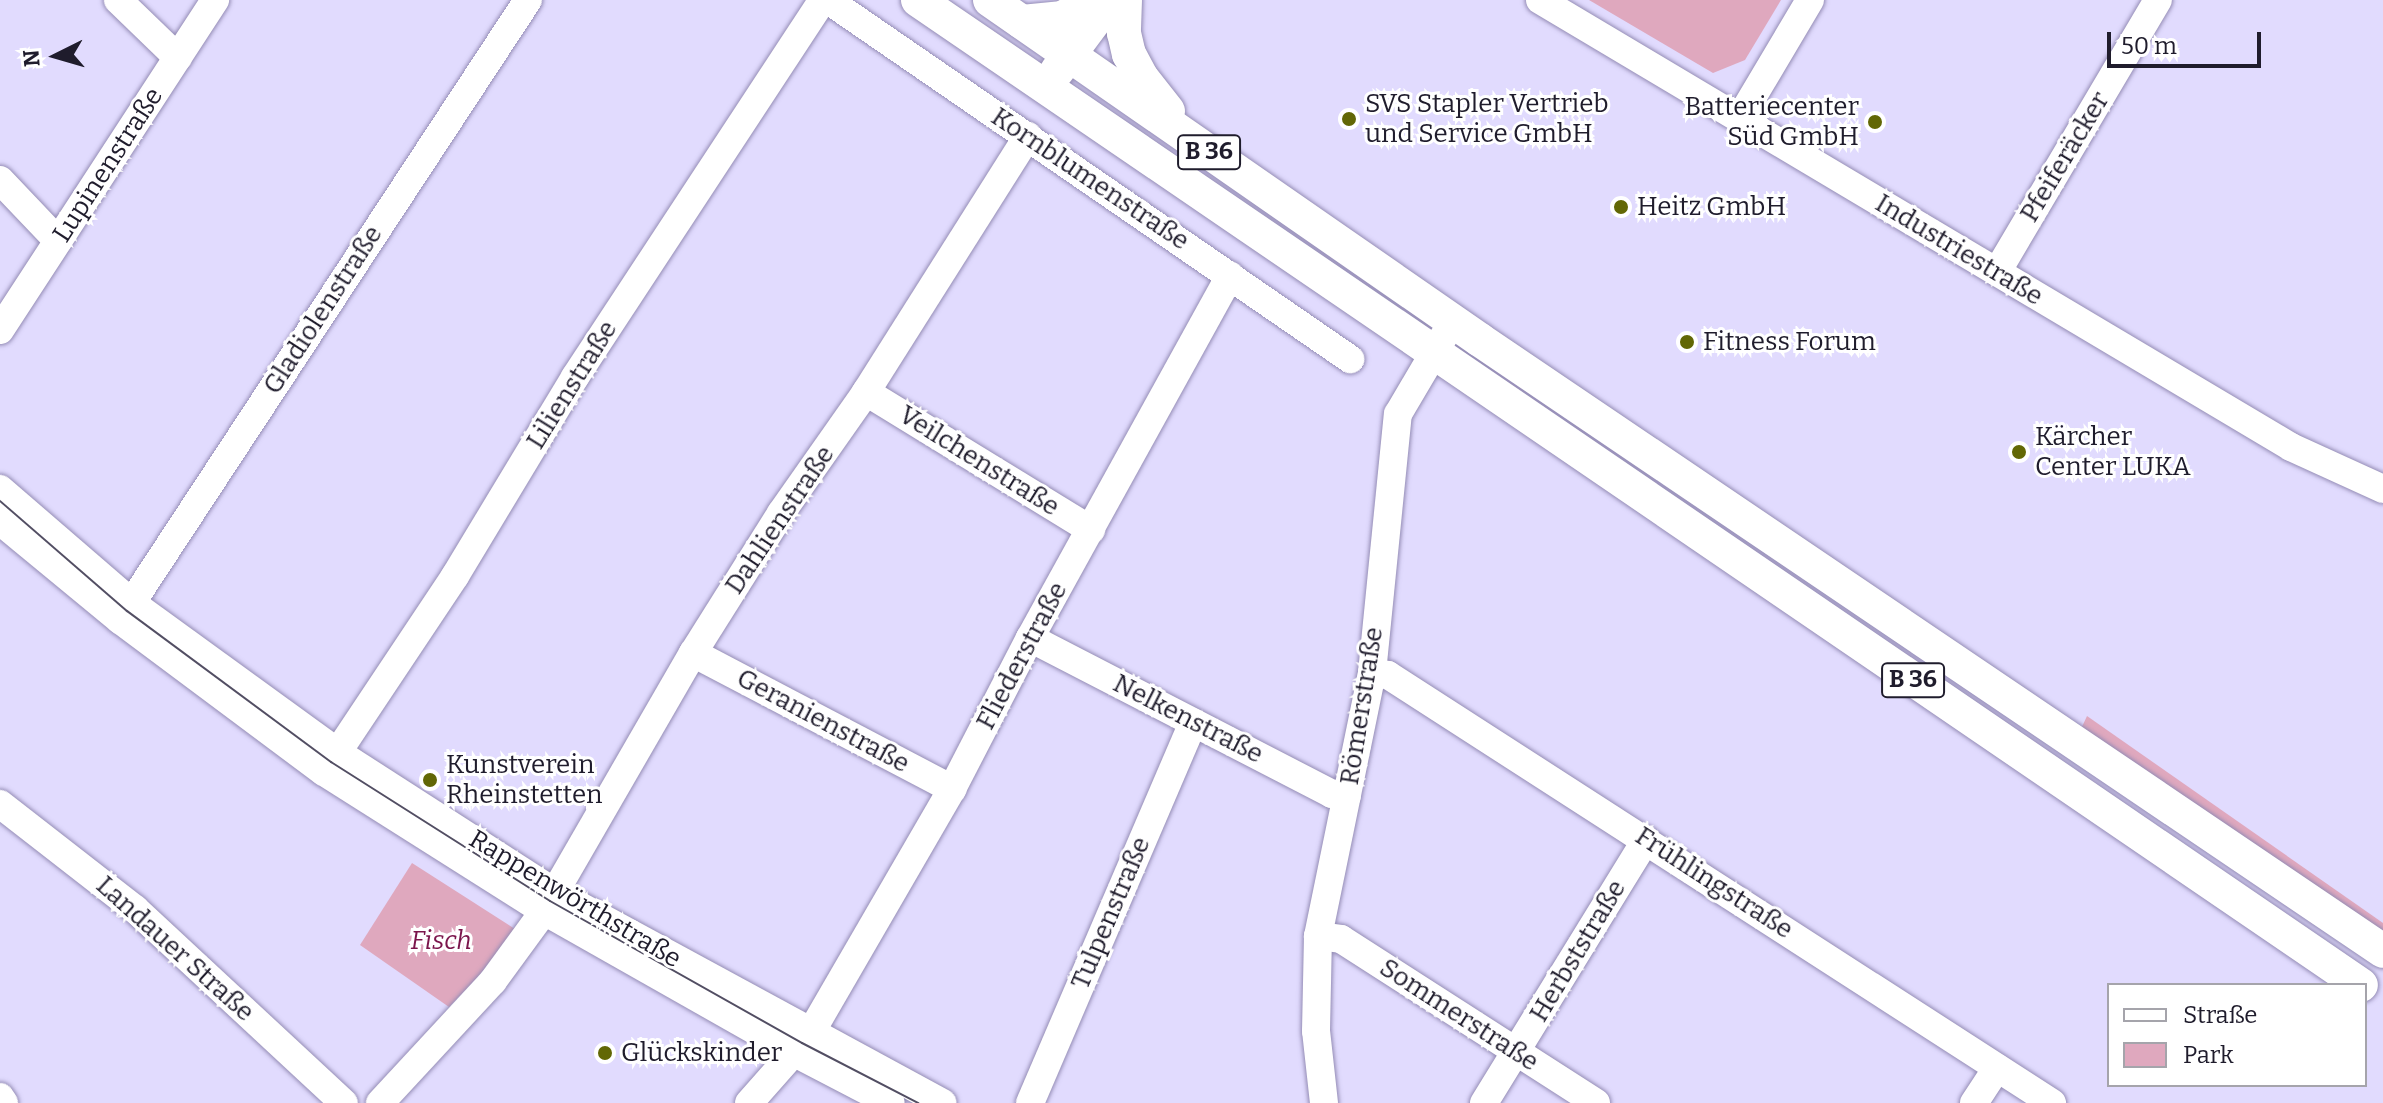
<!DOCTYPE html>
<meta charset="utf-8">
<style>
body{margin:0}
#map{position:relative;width:2383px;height:1103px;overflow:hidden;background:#e1dbfe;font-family:Bitter,serif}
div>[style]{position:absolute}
.green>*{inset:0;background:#dfa8be}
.roads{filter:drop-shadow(0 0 2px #948cb5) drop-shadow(0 0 2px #948cb5)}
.minor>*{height:28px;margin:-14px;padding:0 14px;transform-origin:14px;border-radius:14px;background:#fff}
.major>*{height:34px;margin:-17px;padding:0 17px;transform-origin:17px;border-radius:17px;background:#fff}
.tram>*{height:2px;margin:-1px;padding:0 1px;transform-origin:1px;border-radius:1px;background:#524e63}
.dots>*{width:22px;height:22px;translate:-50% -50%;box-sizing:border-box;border:4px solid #fff;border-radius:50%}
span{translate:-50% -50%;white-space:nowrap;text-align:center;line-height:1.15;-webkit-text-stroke:6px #fff;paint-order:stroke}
.shield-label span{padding:2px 6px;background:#fff;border:2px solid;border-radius:6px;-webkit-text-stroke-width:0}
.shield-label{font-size:24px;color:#1f1c2c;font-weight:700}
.poi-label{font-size:26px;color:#1f1c2c}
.left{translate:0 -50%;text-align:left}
.right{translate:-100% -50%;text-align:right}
.street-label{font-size:26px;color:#1f1c2c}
.park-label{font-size:26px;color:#7b154c;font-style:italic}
.legend{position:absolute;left:2107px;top:983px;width:260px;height:104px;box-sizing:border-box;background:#fff;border:2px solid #a5a4ab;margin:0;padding:10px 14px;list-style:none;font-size:24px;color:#1f1c2c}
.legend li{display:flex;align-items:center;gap:16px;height:40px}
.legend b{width:40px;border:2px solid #a5a4ab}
.north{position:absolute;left:16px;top:16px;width:80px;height:80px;-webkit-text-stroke:6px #fff;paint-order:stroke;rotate:265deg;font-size:22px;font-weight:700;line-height:32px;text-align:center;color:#1f1c2c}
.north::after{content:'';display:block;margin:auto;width:28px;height:36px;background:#1f1c2c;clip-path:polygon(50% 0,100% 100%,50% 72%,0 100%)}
.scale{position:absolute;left:2107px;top:32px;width:154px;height:36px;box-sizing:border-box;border:4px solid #1f1c2c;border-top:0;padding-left:10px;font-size:24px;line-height:28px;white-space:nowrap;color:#1f1c2c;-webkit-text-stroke:6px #fff;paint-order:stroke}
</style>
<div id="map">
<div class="green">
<i style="clip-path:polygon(1589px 0,1781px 0,1745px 60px,1713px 73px)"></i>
<i style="clip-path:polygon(2087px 716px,2383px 923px,2383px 938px,2080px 731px)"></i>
<i style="clip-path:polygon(412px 863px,515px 929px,478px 977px,449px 1007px,360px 945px)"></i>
</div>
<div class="roads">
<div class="minor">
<i style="left:118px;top:0;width:83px;rotate:44deg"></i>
<i style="left:828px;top:0;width:634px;rotate:34.52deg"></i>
<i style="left:1540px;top:0;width:874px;rotate:30.76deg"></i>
<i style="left:2291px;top:447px;width:101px;rotate:24.5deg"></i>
<i style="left:1740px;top:118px;width:137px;rotate:-59.3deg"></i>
<i style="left:0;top:180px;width:84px;rotate:46.4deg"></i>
<i style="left:1997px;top:272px;width:316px;rotate:-59.4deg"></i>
<i style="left:0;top:330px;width:394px;rotate:-56.9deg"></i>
<i style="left:866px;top:392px;width:264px;rotate:31.5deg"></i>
<i style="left:0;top:489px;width:174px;rotate:40.8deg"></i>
<i style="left:132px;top:603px;width:253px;rotate:36deg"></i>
<i style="left:337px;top:752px;width:258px;rotate:32.8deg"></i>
<i style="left:554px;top:892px;width:442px;rotate:28.5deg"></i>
<i style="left:0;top:521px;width:156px;rotate:39.5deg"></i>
<i style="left:120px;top:620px;width:254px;rotate:36.7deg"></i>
<i style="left:324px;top:772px;width:260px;rotate:32.3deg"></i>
<i style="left:544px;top:911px;width:286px;rotate:29.5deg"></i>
<i style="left:793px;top:1052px;width:110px;rotate:27.5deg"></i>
<i style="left:123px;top:616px;width:737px;rotate:-56.68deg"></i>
<i style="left:1030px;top:638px;width:340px;rotate:27.3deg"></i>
<i style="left:1332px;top:794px;width:15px;rotate:8deg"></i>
<i style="left:693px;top:653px;width:293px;rotate:27.7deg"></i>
<i style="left:1372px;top:673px;width:16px;rotate:7deg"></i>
<i style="left:1388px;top:675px;width:790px;rotate:32.8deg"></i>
<i style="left:329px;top:765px;width:227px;rotate:-56.3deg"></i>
<i style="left:455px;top:576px;width:232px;rotate:-58.9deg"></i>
<i style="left:575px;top:377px;width:451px;rotate:-56.7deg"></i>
<i style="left:0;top:804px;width:171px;rotate:37.9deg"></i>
<i style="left:135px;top:909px;width:285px;rotate:42.9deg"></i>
<i style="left:1318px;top:936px;width:23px;rotate:7deg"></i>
<i style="left:1341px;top:939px;width:303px;rotate:32.7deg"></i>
<i style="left:0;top:1097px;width:7px;rotate:56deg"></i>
<i style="left:380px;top:1103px;width:166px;rotate:-47.2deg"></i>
<i style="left:493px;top:981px;width:87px;rotate:-53.9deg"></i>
<i style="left:544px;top:911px;width:298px;rotate:-60deg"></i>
<i style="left:693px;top:653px;width:165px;rotate:-57.8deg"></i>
<i style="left:781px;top:513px;width:148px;rotate:-54.9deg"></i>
<i style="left:866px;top:392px;width:303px;rotate:-57.7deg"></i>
<i style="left:749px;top:1103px;width:92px;rotate:-48.5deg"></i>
<i style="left:810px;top:1034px;width:283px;rotate:-59.9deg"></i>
<i style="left:952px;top:789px;width:170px;rotate:-62.7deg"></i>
<i style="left:1030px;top:638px;width:414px;rotate:-61.1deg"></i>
<i style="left:1030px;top:1103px;width:414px;rotate:-66.8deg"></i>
<i style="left:1324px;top:1103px;width:72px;rotate:-96.3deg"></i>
<i style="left:1316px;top:1031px;width:95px;rotate:-88.8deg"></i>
<i style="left:1318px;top:936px;width:268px;rotate:-78.4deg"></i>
<i style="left:1372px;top:673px;width:260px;rotate:-84.3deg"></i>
<i style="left:1398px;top:414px;width:91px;rotate:-59.5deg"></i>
<i style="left:1484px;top:1103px;width:309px;rotate:-58.4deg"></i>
<i style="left:1974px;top:1103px;width:42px;rotate:-56.7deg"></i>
</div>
<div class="major">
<i style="left:918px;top:0;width:1747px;rotate:34.32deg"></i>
<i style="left:990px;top:0;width:596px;rotate:34.76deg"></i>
<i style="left:1480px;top:340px;width:1090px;rotate:34.08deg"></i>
<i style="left:1125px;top:0;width:33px;rotate:92deg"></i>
<i style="left:1124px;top:33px;width:22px;rotate:77deg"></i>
<i style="left:1129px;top:54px;width:27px;rotate:62deg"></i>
<i style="left:1142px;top:78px;width:42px;rotate:51.8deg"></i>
<i style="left:1022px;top:22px;width:41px;rotate:-5.6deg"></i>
<i style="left:1063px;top:18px;width:34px;rotate:-32deg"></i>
<i style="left:1057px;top:71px;width:89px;rotate:-53.3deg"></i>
</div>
</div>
<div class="tram">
<i style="left:0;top:501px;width:168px;rotate:40.9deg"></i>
<i style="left:127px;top:611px;width:254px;rotate:36.5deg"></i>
<i style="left:331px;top:762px;width:259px;rotate:32.4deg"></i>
<i style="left:550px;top:901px;width:289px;rotate:29.4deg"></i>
<i style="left:802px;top:1043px;width:131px;rotate:27.3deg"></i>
</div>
<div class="dots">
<i style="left:1349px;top:119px;background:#626705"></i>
<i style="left:1875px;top:122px;background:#626705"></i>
<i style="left:1621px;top:207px;background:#626705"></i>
<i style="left:1687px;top:342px;background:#626705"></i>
<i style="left:2019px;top:452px;background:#626705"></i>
<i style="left:430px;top:780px;background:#626705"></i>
<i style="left:605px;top:1053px;background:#626705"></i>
</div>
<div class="shield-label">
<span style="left:1209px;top:152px">B 36</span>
<span style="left:1913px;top:680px">B 36</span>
</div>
<div class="poi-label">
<span class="left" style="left:1365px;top:119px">SVS Stapler Vertrieb<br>und Service GmbH</span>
<span class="right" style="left:1859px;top:122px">Batteriecenter<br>Süd GmbH</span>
<span class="left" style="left:1637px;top:207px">Heitz GmbH</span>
<span class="left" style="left:1703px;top:342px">Fitness Forum</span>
<span class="left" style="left:2035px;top:452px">Kärcher<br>Center LUKA</span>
<span class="left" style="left:446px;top:780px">Kunstverein<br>Rheinstetten</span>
<span class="left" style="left:621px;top:1053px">Glückskinder</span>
</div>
<div class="street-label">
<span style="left:2065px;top:157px;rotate:-59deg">Pfeiferäcker</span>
<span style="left:108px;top:165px;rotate:-57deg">Lupinenstraße</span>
<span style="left:1090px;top:179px;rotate:34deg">Kornblumenstraße</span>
<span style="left:1959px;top:250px;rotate:31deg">Industriestraße</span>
<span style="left:323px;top:310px;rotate:-57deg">Gladiolenstraße</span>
<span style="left:572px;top:385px;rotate:-58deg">Lilienstraße</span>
<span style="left:979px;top:461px;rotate:32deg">Veilchenstraße</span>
<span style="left:780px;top:520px;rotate:-56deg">Dahlienstraße</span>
<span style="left:1022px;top:656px;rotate:-62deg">Fliederstraße</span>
<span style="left:1362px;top:706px;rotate:-81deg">Römerstraße</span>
<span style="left:1188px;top:719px;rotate:27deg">Nelkenstraße</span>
<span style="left:823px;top:721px;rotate:28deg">Geranienstraße</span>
<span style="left:1714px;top:883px;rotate:33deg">Frühlingstraße</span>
<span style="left:575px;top:899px;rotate:31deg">Rappenwörthstraße</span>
<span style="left:1111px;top:913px;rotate:-67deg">Tulpenstraße</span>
<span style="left:175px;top:949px;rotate:42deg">Landauer Straße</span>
<span style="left:1578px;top:951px;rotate:-59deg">Herbststraße</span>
<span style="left:1459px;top:1015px;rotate:33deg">Sommerstraße</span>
</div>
<div class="park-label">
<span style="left:441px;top:941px">Fisch</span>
</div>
<ul class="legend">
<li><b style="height:10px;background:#fff"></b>Straße</li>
<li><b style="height:22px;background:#dfa8be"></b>Park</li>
</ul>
<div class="north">N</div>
<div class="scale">50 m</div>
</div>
